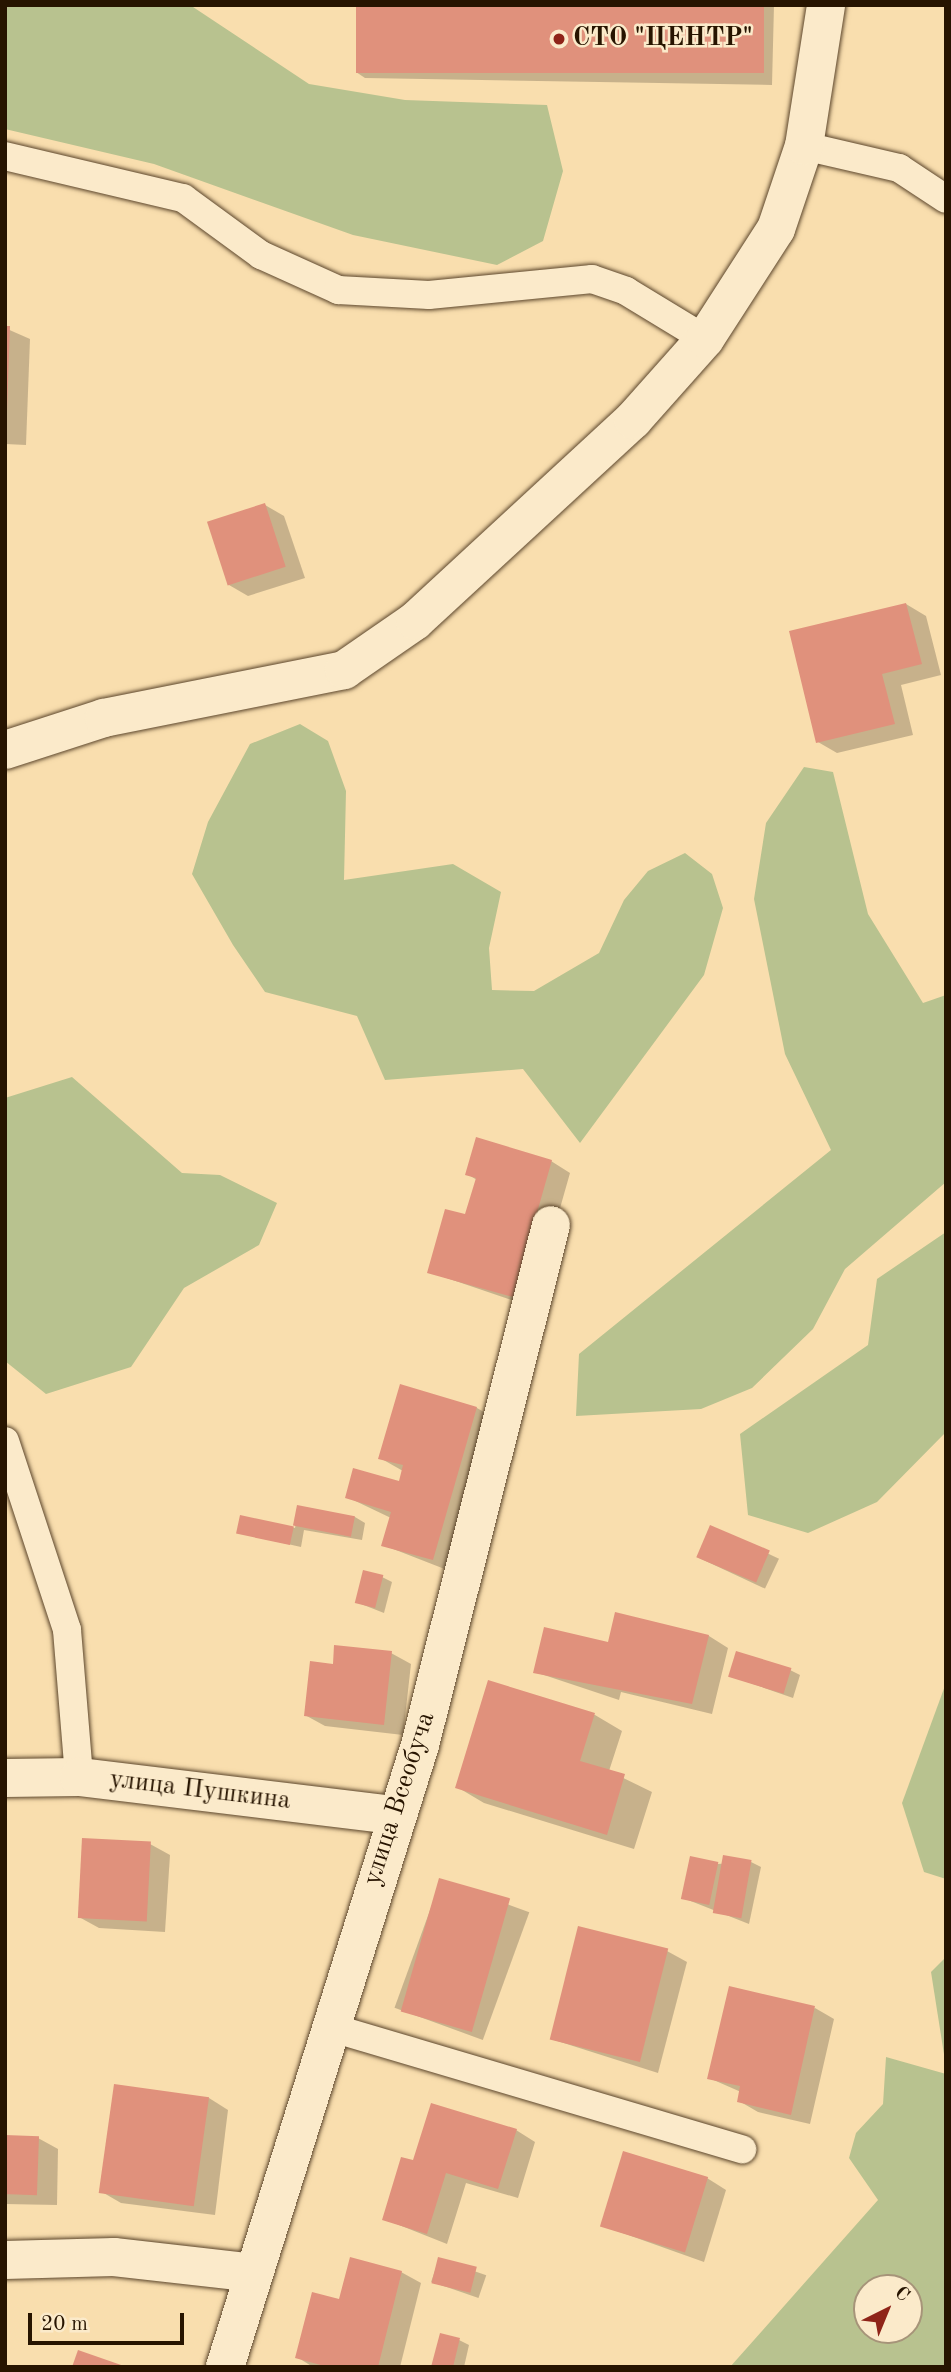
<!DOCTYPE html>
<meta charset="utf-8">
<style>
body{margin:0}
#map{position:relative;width:951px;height:2372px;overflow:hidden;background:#f9deae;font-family:"Old Standard TT",serif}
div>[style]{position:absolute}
.green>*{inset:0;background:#b8c28f}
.shadow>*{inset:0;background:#0003;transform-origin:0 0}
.building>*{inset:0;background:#e0917c;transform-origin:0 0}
.roads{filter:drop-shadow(0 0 2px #5c462c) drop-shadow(0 0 2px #5c462c)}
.lane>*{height:28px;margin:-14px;padding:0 14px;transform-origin:14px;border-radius:14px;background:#fbeaca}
.street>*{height:38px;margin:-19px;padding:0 19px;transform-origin:19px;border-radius:19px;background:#fbeaca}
.dots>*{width:19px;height:19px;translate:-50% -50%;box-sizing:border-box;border:4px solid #fbeaca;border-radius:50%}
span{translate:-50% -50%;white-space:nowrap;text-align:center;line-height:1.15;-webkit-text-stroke:5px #fbeaca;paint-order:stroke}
.poi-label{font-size:26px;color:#271400;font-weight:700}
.left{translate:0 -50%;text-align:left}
.street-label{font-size:26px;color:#271400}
.frame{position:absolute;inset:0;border:7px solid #271400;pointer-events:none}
.north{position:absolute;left:853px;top:2274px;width:70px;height:70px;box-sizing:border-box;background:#fbeaca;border:2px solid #a69479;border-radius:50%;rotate:43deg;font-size:19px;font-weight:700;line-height:28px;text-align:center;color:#271400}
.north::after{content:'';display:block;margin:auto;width:24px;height:32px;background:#8f2418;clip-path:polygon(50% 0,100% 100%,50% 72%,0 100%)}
.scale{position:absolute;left:28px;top:2313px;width:156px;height:32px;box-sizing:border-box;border:4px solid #271400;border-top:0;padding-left:9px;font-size:21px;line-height:24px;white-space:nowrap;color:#271400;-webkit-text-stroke:5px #fbeaca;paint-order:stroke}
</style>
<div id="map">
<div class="green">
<i style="clip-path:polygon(5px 5px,190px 5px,309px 84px,405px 100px,547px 105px,563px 171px,543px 241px,497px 265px,353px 235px,154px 164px,5px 129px)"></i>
<i style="clip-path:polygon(300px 724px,328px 741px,346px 791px,344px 880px,453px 864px,501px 892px,489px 948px,492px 990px,534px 991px,599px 953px,624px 900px,648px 871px,685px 853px,712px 874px,723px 908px,704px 975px,580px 1143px,523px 1069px,385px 1080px,357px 1016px,265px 992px,233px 945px,192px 874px,208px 822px,250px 744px)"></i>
<i style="clip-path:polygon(804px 767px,833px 772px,868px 914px,923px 1003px,946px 995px,946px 1182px,845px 1269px,813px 1329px,752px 1388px,701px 1409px,576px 1416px,579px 1354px,831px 1150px,785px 1054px,754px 899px,766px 823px)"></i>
<i style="clip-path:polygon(72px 1077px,182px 1173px,220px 1175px,277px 1203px,259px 1245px,184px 1288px,131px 1367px,46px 1394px,5px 1361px,5px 1098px)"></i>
<i style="clip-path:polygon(946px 1232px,946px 1432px,877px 1502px,808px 1533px,748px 1515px,740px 1434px,868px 1345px,877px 1279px)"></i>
<i style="clip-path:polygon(946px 1683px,946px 1879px,924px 1872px,902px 1803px)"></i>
<i style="clip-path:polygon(946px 1957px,946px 2067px,931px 1972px)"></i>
<i style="clip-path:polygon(evenodd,886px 2057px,946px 2074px,946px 2367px,730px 2367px,878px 2200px,849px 2158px,856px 2133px,883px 2104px,886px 2057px,909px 2288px,909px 2330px,867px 2330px,867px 2288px,909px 2288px)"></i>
</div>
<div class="shadow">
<i style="clip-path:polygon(358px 5px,774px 5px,772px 85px,365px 78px,356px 72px)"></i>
<i style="clip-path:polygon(5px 328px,30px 339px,26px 445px,5px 444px)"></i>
<i style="clip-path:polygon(265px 505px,284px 516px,305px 578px,248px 596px,229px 585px)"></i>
<i style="clip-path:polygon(906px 604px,926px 616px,941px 675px,901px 685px,913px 735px,837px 753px,818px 742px)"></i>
<i style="clip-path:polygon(551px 1161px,570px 1173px,532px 1307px,429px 1272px,467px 1216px,477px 1180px,467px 1174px)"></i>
<i style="clip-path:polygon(401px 1386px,477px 1408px,504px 1424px,460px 1575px,383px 1545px,391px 1518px,347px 1497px,400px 1484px,403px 1471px,380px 1458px)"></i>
<i style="clip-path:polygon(299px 1507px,355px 1517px,365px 1523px,362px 1540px,304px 1530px,301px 1547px,238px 1533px,241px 1518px,295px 1528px)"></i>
<i style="left:711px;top:1527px;width:75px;height:33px;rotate:25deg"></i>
<i style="clip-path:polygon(382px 1577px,392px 1582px,384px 1613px,356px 1602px)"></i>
<i style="clip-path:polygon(616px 1614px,709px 1636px,728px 1648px,712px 1714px,621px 1692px,619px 1700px,535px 1672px,609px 1644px)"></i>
<i style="clip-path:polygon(391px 1653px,411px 1664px,403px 1735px,325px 1726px,305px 1715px,334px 1665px)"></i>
<i style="clip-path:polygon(790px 1670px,800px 1675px,793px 1698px,730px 1676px)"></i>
<i style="clip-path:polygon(489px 1682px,595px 1715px,622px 1731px,609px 1771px,652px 1792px,634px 1849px,484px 1803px,457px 1787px)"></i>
<i style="clip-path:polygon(150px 1844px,170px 1855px,165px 1932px,99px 1928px,79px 1917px)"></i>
<i style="clip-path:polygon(751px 1862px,761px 1867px,749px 1924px,683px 1898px,717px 1864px)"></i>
<i style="left:441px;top:1880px;width:94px;height:136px;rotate:20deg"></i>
<i style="clip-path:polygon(667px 1951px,687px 1962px,658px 2073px,551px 2039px)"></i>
<i style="clip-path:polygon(815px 2008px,834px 2019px,810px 2124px,758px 2112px,739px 2101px,741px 2092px,709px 2078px)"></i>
<i style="clip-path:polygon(209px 2098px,228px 2110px,215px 2215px,121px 2203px,102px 2192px)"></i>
<i style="clip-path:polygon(516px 2130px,535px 2142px,518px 2198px,466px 2183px,447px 2244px,384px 2219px,415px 2163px)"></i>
<i style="clip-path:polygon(5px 2136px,38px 2138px,58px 2149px,57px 2205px,5px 2204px)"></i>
<i style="clip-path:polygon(707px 2178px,726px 2190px,704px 2262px,603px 2226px)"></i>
<i style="left:439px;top:2259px;width:50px;height:24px;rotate:19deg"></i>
<i style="clip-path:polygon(401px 2272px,421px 2283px,400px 2367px,313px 2367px,297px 2357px,340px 2302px)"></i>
<i style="clip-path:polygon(459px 2340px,469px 2345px,464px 2367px,433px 2367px)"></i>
</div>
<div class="building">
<i style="left:356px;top:5px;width:408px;height:68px"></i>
<i style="clip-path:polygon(5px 326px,10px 326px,7px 411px,5px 411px)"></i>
<i style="left:265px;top:503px;width:67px;height:61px;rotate:72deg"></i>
<i style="clip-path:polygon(906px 603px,922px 664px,882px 674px,895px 724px,816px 743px,789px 631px)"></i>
<i style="clip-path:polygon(476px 1137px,552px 1160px,513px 1297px,427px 1273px,445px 1209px,465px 1214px,476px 1178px,465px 1175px)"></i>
<i style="clip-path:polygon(400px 1384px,477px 1407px,433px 1560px,381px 1546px,391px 1512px,345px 1498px,353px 1468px,399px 1481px,403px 1465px,378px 1459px)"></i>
<i style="left:297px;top:1505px;width:59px;height:21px;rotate:11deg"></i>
<i style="left:240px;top:1515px;width:55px;height:19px;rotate:12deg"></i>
<i style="left:710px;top:1525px;width:65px;height:35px;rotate:23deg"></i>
<i style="left:363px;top:1570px;width:21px;height:34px;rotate:14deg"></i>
<i style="clip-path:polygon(615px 1612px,709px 1635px,692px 1704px,533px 1673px,544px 1627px,608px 1642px)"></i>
<i style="clip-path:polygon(334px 1645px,392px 1651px,384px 1725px,304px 1716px,310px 1661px,333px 1664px)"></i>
<i style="left:736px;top:1651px;width:58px;height:27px;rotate:17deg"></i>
<i style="clip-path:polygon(488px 1680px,595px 1713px,580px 1761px,625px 1774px,607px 1835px,455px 1788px)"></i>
<i style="left:82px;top:1838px;width:69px;height:80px;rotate:3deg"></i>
<i style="left:723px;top:1855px;width:29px;height:59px;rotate:10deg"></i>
<i style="left:690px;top:1856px;width:29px;height:44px;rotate:12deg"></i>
<i style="left:439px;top:1878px;width:74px;height:139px;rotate:16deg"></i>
<i style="left:578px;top:1926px;width:93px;height:117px;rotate:14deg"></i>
<i style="clip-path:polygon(729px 1986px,815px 2006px,791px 2115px,737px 2102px,740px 2086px,707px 2079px)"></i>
<i style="left:114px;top:2084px;width:96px;height:110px;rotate:8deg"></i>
<i style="clip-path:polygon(431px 2103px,517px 2129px,498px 2189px,446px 2173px,427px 2234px,382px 2220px,401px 2157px,413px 2160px)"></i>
<i style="left:5px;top:2135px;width:34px;height:59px;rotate:2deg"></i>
<i style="left:623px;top:2151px;width:89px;height:79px;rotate:17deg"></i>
<i style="clip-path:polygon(350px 2257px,402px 2271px,378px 2367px,328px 2367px,295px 2358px,312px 2292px,339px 2299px)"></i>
<i style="left:438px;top:2257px;width:40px;height:27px;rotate:14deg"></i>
<i style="clip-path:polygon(440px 2333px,460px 2338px,453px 2367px,431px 2367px)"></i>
<i style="clip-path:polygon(78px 2350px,124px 2366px,124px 2367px,72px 2367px)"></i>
</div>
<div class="roads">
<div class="lane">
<i style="left:804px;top:146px;width:98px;rotate:13deg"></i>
<i style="left:899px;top:168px;width:56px;rotate:33.4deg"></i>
<i style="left:5px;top:156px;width:183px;rotate:13.3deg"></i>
<i style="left:183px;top:198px;width:97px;rotate:36.2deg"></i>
<i style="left:261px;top:255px;width:85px;rotate:24.4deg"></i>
<i style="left:338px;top:290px;width:91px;rotate:3.1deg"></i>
<i style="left:429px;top:295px;width:164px;rotate:-5.6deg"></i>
<i style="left:592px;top:279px;width:36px;rotate:19deg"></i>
<i style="left:626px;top:291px;width:92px;rotate:31.3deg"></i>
<i style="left:5px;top:1441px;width:199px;rotate:71.8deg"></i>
<i style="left:67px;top:1630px;width:147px;rotate:85.3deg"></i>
<i style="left:329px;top:2027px;width:431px;rotate:16.5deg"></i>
</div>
<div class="street">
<i style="left:5px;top:750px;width:104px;rotate:-17.9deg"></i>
<i style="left:104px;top:718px;width:245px;rotate:-11.3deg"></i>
<i style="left:344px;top:670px;width:86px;rotate:-34.6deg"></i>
<i style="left:415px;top:621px;width:297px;rotate:-42.7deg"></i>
<i style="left:633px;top:420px;width:108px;rotate:-48.4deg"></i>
<i style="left:705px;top:339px;width:131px;rotate:-57.2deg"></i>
<i style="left:776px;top:229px;width:88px;rotate:-71.4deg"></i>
<i style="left:804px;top:146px;width:143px;rotate:-81.1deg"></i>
<i style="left:5px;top:1778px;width:74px;rotate:-0.8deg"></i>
<i style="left:79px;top:1777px;width:317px;rotate:6.9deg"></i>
<i style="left:5px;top:2260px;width:109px;rotate:-1.6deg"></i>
<i style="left:114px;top:2257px;width:141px;rotate:6.5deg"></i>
<i style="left:225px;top:2367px;width:652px;rotate:-72.59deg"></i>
<i style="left:420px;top:1745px;width:536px;rotate:-75.86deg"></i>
</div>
</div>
<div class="dots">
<i style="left:559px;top:39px;background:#8f2418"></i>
</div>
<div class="poi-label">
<span class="left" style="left:573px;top:39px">СТО "ЦЕНТР"</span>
</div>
<div class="street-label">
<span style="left:200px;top:1791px;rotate:7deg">улица Пушкина</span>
<span style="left:400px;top:1799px;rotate:-72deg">улица Всеобуча</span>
</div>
<div class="frame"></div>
<div class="north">С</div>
<div class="scale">20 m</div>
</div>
